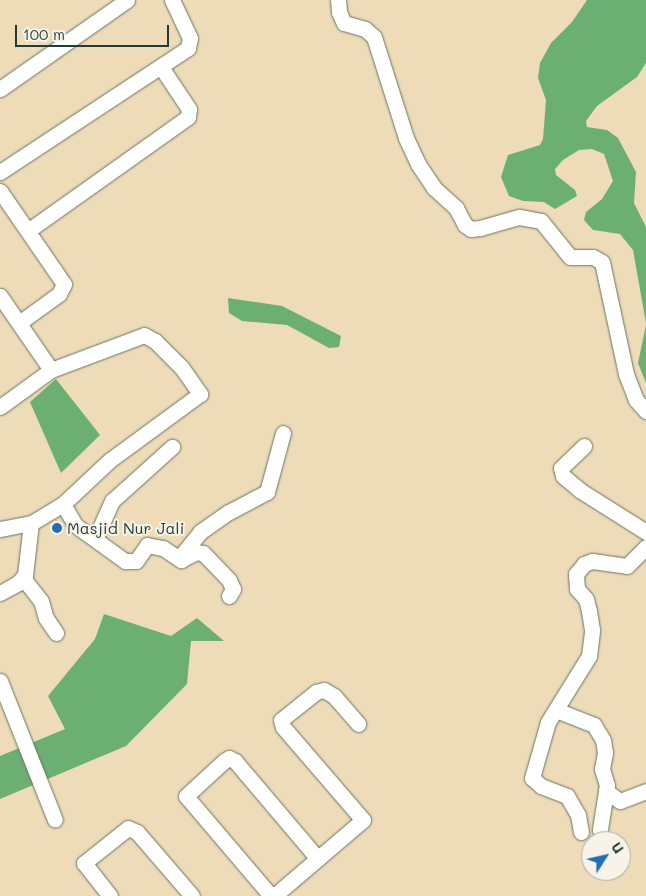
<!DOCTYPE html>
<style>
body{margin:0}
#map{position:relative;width:646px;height:896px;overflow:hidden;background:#eedcb9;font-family:Mali,sans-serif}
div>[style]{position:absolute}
.forest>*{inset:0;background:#6caf73}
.roads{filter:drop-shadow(0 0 1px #677563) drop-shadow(0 0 1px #677563)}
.minor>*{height:15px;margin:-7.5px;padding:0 7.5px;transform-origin:7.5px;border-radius:7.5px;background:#fff}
.dots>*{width:14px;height:14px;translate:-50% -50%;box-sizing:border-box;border:2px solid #f7f3e8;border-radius:50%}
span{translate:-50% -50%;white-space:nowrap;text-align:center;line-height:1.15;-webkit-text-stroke:4px #f7f3e8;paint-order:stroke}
.poi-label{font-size:16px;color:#1f3d34}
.left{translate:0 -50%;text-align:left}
.north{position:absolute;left:581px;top:831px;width:50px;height:50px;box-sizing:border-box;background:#f7f3e8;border:1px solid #a1aaa0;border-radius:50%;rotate:55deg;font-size:14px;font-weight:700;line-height:20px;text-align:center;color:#1f3d34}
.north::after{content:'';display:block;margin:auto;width:18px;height:22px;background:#1f6fb2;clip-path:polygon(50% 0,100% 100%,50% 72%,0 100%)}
.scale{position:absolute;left:15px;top:25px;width:154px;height:22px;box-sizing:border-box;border:2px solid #1f3d34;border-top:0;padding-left:6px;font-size:15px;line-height:18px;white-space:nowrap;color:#1f3d34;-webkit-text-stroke:4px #f7f3e8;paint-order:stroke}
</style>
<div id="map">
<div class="forest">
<i style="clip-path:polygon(587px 0,646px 0,646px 63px,637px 77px,597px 106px,586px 121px,587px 127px,607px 130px,618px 138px,636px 172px,634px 203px,646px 227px,646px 323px,633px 250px,620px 234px,593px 230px,584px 220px,586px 212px,602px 199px,613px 181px,604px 154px,592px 149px,579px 150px,563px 160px,555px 169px,556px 175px,575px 190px,577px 196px,555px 209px,544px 202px,523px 201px,509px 196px,501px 177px,508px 155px,540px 145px,543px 139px,546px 100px,538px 78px,540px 63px,551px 43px,572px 22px)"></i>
<i style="clip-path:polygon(228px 298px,282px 306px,341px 336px,339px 347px,329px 348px,287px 325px,242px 321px,229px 313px)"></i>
<i style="clip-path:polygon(646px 325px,646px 383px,638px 363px)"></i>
<i style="clip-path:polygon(56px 379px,100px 435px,61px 473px,30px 402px)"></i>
<i style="clip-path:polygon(104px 614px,171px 636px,197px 618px,224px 641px,191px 641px,187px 684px,126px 746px,0 799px,0 756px,65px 729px,48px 696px,95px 639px)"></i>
</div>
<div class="roads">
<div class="minor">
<i style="left:338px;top:0;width:12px;rotate:85deg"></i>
<i style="left:339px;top:12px;width:12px;rotate:66deg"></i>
<i style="left:344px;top:23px;width:22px;rotate:16deg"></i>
<i style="left:365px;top:29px;width:12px;rotate:42deg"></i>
<i style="left:374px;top:37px;width:106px;rotate:72.4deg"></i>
<i style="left:406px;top:138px;width:29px;rotate:65deg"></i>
<i style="left:418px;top:164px;width:29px;rotate:56deg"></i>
<i style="left:434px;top:188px;width:30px;rotate:42deg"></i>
<i style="left:456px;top:208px;width:19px;rotate:62deg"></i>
<i style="left:465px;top:225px;width:7px;rotate:34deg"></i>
<i style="left:471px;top:229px;width:9px;rotate:-6deg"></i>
<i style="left:480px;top:228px;width:41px;rotate:-15.8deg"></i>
<i style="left:519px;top:217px;width:22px;rotate:10deg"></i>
<i style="left:541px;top:221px;width:46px;rotate:51.1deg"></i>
<i style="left:570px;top:257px;width:23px"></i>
<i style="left:593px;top:257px;width:10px;rotate:29deg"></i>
<i style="left:602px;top:262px;width:115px;rotate:77.9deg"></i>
<i style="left:626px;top:374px;width:28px;rotate:69deg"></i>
<i style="left:636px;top:400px;width:15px;rotate:48deg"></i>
<i style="left:0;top:89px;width:155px;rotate:-35deg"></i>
<i style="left:0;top:172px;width:225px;rotate:-33.4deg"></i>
<i style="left:188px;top:48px;width:10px;rotate:-79deg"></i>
<i style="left:190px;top:38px;width:42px;rotate:-115.3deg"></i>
<i style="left:0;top:191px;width:113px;rotate:55.5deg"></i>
<i style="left:64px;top:284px;width:11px;rotate:117deg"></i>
<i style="left:59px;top:294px;width:49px;rotate:144.1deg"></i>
<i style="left:29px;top:230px;width:195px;rotate:-35.4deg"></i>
<i style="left:188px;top:117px;width:8px;rotate:-83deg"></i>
<i style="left:189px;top:109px;width:50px;rotate:-123.7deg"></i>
<i style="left:0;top:296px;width:90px;rotate:55.4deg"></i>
<i style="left:0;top:407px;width:63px;rotate:-36deg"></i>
<i style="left:51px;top:370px;width:99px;rotate:-20.6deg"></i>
<i style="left:144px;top:335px;width:13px;rotate:29deg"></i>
<i style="left:155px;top:341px;width:38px;rotate:45deg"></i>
<i style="left:182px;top:368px;width:32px;rotate:55deg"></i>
<i style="left:200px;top:394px;width:112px;rotate:143.7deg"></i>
<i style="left:110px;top:460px;width:64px;rotate:136.9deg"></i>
<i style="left:63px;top:504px;width:37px;rotate:149deg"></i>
<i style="left:31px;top:523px;width:32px;rotate:169deg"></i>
<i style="left:584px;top:446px;width:32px;rotate:136deg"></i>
<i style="left:561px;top:468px;width:8px;rotate:76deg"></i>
<i style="left:563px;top:476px;width:23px;rotate:40deg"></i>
<i style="left:581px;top:491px;width:77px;rotate:32.2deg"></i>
<i style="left:63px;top:504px;width:24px;rotate:60deg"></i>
<i style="left:75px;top:525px;width:62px;rotate:35.8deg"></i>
<i style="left:125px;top:561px;width:11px"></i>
<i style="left:136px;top:561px;width:19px;rotate:-55deg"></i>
<i style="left:147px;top:545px;width:16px;rotate:11deg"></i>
<i style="left:163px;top:548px;width:22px;rotate:34deg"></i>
<i style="left:181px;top:560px;width:17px;rotate:-28deg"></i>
<i style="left:196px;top:552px;width:7px;rotate:8deg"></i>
<i style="left:203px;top:553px;width:37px;rotate:46deg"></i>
<i style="left:229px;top:580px;width:10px;rotate:66deg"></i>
<i style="left:233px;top:589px;width:8px;rotate:120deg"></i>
<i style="left:95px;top:539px;width:42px;rotate:-65.9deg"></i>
<i style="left:112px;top:501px;width:81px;rotate:-42deg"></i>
<i style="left:180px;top:557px;width:32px;rotate:-51deg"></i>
<i style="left:200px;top:532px;width:35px;rotate:-35deg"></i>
<i style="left:229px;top:512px;width:43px;rotate:-27.8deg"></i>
<i style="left:267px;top:492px;width:61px;rotate:-74.8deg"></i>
<i style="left:23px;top:578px;width:29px;rotate:52deg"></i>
<i style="left:41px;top:601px;width:18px;rotate:74deg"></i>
<i style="left:46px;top:618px;width:18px;rotate:56deg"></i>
<i style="left:0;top:593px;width:21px;rotate:-29deg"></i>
<i style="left:18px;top:583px;width:11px;rotate:-49deg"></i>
<i style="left:25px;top:575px;width:52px;rotate:-83.4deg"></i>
<i style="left:0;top:681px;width:149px;rotate:68.4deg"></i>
<i style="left:556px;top:710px;width:41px;rotate:21.5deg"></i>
<i style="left:594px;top:725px;width:17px;rotate:59deg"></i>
<i style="left:603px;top:740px;width:13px;rotate:81deg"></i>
<i style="left:605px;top:753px;width:16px;rotate:101deg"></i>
<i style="left:602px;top:769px;width:17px;rotate:73deg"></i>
<i style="left:607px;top:785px;width:45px;rotate:99deg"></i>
<i style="left:606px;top:791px;width:17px;rotate:36deg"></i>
<i style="left:620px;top:801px;width:28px;rotate:-21deg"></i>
<i style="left:581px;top:832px;width:17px;rotate:-100deg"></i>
<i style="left:578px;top:815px;width:22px;rotate:-120deg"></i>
<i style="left:567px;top:796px;width:28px;rotate:-159deg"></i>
<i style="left:541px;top:786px;width:12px;rotate:-138deg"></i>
<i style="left:532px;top:778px;width:58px;rotate:-74.1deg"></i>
<i style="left:548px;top:722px;width:78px;rotate:-58.2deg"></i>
<i style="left:589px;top:656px;width:26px;rotate:-83deg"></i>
<i style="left:592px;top:630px;width:19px;rotate:-99deg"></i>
<i style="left:589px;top:611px;width:12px;rotate:-104deg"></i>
<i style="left:586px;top:599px;width:13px;rotate:-132deg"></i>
<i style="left:577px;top:589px;width:15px;rotate:-94deg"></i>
<i style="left:576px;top:574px;width:13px;rotate:-51deg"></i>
<i style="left:584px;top:564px;width:9px;rotate:-21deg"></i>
<i style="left:592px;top:561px;width:35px;rotate:8deg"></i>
<i style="left:627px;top:566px;width:27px;rotate:-45deg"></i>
<i style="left:110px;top:896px;width:42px;rotate:-128.2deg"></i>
<i style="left:84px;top:863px;width:56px;rotate:-38.5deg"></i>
<i style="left:128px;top:828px;width:10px;rotate:24deg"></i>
<i style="left:137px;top:832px;width:84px;rotate:49.3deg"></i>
<i style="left:271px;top:896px;width:131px;rotate:-130.4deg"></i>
<i style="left:186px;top:796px;width:52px;rotate:-42.6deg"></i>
<i style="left:224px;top:761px;width:6px;rotate:-31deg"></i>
<i style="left:229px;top:758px;width:7px;rotate:27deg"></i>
<i style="left:235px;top:761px;width:128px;rotate:49.7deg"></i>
<i style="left:274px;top:896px;width:117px;rotate:-40.5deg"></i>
<i style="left:363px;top:820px;width:123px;rotate:-130.7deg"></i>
<i style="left:283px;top:727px;width:7px;rotate:-106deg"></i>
<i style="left:281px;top:720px;width:45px;rotate:-38.7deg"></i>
<i style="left:316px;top:692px;width:8px;rotate:-14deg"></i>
<i style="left:324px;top:690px;width:12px;rotate:31deg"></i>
<i style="left:334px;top:696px;width:37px;rotate:49deg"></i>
</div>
</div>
<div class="dots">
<i style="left:57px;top:528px;background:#1f6fb2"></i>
</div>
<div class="poi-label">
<span class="left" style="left:67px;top:528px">Masjid Nur Jali</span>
</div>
<div class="north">U</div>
<div class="scale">100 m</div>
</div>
